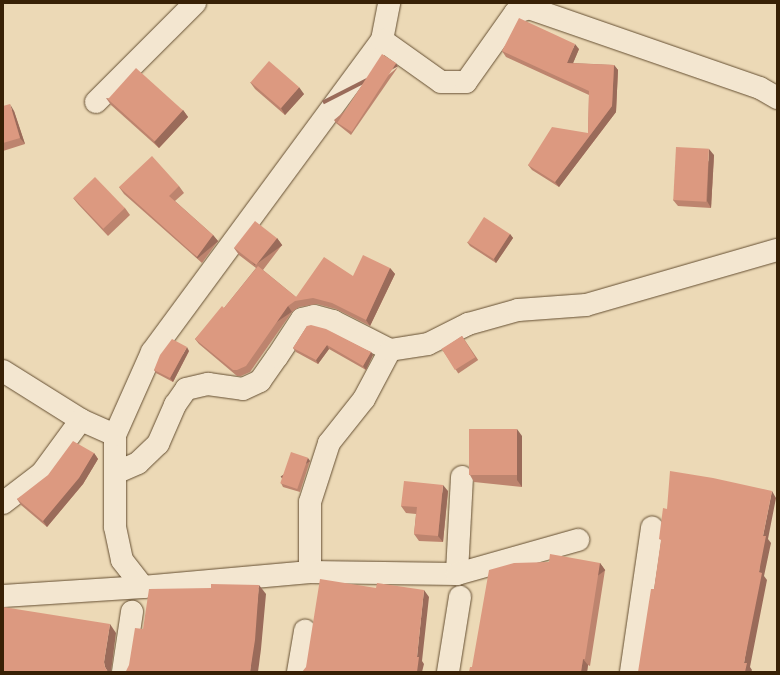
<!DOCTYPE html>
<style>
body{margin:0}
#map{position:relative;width:780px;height:675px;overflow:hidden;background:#ecd9b6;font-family:"IM FELL DW Pica",serif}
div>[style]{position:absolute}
.roads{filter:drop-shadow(0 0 1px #654f32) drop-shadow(0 0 1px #654f32)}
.minor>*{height:22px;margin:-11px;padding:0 11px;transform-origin:11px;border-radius:11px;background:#f3e6d0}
.wall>*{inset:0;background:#bd846e;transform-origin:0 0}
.shaded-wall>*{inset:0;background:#9a6b5a;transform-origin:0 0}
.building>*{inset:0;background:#dc9980;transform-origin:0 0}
span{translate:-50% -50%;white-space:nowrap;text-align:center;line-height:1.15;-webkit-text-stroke:4px #f3e6d0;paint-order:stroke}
.frame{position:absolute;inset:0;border:4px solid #382106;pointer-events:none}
</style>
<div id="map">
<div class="roads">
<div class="minor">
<i style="left:382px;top:40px;width:38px;rotate:-79deg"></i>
<i style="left:96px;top:102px;width:140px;rotate:-45deg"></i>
<i style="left:3px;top:371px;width:92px;rotate:32.1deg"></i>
<i style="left:81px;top:420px;width:37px;rotate:24deg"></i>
<i style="left:115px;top:473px;width:25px;rotate:-23deg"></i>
<i style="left:138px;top:463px;width:28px;rotate:-44deg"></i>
<i style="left:158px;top:444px;width:43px;rotate:-66.4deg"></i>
<i style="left:175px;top:405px;width:19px;rotate:-55deg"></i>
<i style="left:186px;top:389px;width:23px;rotate:-13deg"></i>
<i style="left:208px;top:384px;width:35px;rotate:8deg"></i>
<i style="left:243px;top:389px;width:19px;rotate:-25deg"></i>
<i style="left:260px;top:381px;width:29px;rotate:-55deg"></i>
<i style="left:277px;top:357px;width:45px;rotate:-56.7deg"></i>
<i style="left:302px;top:319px;width:12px;rotate:-14deg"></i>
<i style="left:314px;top:316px;width:20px;rotate:15deg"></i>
<i style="left:333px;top:321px;width:64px;rotate:27deg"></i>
<i style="left:462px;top:477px;width:97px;rotate:93deg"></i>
<i style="left:457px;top:574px;width:147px;rotate:-179.2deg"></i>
<i style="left:310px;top:572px;width:70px;rotate:-90deg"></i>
<i style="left:310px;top:502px;width:62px;rotate:-72.1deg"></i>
<i style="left:329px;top:443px;width:56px;rotate:-51.5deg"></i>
<i style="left:364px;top:399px;width:55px;rotate:-62deg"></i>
<i style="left:390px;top:350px;width:38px;rotate:-9deg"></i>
<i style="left:428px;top:344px;width:45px;rotate:-26.6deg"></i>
<i style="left:468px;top:324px;width:52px;rotate:-15.6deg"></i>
<i style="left:518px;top:310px;width:68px;rotate:-4.2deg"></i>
<i style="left:586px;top:305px;width:199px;rotate:-16.1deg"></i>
<i style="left:3px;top:503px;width:49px;rotate:-37.6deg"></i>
<i style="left:42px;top:473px;width:66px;rotate:-53.7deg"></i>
<i style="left:310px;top:572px;width:168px;rotate:174.9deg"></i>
<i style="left:143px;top:587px;width:34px;rotate:-128deg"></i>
<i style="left:122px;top:560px;width:34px;rotate:-102deg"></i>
<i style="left:115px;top:527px;width:92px;rotate:-90deg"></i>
<i style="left:115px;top:435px;width:91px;rotate:-66deg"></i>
<i style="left:152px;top:352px;width:388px;rotate:-53.6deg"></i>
<i style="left:382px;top:40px;width:72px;rotate:35.4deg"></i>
<i style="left:441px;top:82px;width:25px"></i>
<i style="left:466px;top:82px;width:85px;rotate:-54.6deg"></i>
<i style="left:515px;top:13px;width:15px;rotate:-20deg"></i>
<i style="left:529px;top:8px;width:244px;rotate:19.1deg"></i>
<i style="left:760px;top:88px;width:20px;rotate:30deg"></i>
<i style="left:457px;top:574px;width:126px;rotate:-15.7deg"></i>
<i style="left:3px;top:596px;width:140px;rotate:-3.7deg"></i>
<i style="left:123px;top:672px;width:61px;rotate:-81.5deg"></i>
<i style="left:298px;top:672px;width:42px;rotate:-80.3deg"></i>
<i style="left:448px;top:672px;width:76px;rotate:-80.9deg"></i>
<i style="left:631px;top:672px;width:146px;rotate:-81.7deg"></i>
</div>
</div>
<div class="wall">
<i style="clip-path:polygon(579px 49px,573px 63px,614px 65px,618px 70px,616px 112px,559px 187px,532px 170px,528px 165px,588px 133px,589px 95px,506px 57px,502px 51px)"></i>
<i style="clip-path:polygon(398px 67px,351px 135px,336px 123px,334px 120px)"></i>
<i style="clip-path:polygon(250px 82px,304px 94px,285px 115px,255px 89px)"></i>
<i style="clip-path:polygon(106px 98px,183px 110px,188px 117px,159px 148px,111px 105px)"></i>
<i style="clip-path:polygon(3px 106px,14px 111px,25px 144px,3px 151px)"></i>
<i style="clip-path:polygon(714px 155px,711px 208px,678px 206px,673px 200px)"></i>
<i style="clip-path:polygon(179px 186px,184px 193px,175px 201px,213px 235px,218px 241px,202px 263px,124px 194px,119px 187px)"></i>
<i style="clip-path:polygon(73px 198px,125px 208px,130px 215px,108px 236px,78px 204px)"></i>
<i style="clip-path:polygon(510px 234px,513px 238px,496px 263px,470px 246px,467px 242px)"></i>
<i style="clip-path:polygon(277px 238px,282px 245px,263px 270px,296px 297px,353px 276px,390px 268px,395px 274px,370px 326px,336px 309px,317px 304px,299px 307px,292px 312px,250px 372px,241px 376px,237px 376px,199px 344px,195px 339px,224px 308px,256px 268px,239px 255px,234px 248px)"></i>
<i style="clip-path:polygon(307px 326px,371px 352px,373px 355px,366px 370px,329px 349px,318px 364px,296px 352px,293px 348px)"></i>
<i style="left:462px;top:336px;width:29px;height:24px;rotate:56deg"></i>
<i style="clip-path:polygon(189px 351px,173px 382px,156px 373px,154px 370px)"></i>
<i style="clip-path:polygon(522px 436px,522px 487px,474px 482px,470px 475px)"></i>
<i style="clip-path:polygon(94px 453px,98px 459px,83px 484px,47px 527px,21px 505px,17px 499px)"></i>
<i style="clip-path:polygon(310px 461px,300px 492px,283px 487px,281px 483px)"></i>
<i style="clip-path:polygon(448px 491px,443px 542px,419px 541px,414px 534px,416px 514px,406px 513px,401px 506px)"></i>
<i style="clip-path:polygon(600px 563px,605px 570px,590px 666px,588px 665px,587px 672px,469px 672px,472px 667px)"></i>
</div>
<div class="shaded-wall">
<i style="clip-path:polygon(575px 44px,579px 49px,571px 68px,567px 63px)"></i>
<i style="left:396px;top:63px;width:4px;height:83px;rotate:63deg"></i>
<i style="clip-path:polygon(614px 65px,618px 70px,616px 112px,559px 187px,555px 182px,612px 106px)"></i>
<i style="clip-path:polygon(299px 87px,304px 94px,285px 115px,281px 108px)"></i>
<i style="clip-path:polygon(10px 104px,14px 111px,25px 144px,20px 138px)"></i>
<i style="clip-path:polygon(183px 110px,188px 117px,159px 148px,154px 142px)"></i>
<i style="clip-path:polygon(709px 149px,714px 155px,711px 208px,707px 201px)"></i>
<i style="clip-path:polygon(510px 234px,513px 238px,496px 263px,494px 259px)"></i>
<i style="left:213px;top:235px;width:8px;height:27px;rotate:50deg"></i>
<i style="left:277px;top:238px;width:9px;height:34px;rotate:54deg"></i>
<i style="clip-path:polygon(390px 268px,395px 274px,370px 326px,366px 320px)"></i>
<i style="left:288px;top:306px;width:7px;height:73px;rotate:56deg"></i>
<i style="clip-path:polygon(327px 345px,329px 349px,318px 364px,316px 360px)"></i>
<i style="clip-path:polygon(187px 347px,189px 351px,173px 382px,170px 378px)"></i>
<i style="clip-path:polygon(371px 352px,373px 355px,366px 370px,363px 366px)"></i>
<i style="clip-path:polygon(517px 429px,522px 436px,522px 487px,517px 480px)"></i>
<i style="clip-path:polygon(94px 453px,98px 459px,83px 484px,47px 527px,43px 521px)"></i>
<i style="left:308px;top:458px;width:4px;height:33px;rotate:56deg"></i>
<i style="clip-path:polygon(443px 485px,448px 491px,443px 542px,438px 536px)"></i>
<i style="clip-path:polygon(772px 491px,776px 498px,768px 539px,771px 543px,764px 576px,767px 580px,750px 667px,752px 670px,751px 672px,745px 672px,744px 663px,759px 572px,763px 536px)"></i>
<i style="left:600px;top:563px;width:9px;height:97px;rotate:54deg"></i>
<i style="clip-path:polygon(259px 585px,266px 594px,261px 649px,258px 672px,250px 672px)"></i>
<i style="clip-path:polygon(424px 590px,429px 597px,422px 661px,424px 664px,422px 672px,417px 672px,417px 657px)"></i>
<i style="clip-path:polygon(110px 624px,116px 633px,111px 672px,108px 672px,105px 667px,104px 662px)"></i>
<i style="clip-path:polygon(583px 659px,588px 665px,587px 672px,581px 672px)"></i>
</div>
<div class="building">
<i style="clip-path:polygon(519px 18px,575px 44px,567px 63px,614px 65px,612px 106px,555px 182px,528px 165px,552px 127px,588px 133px,589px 91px,502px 51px)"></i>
<i style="left:382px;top:54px;width:17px;height:82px;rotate:33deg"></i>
<i style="left:269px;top:61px;width:40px;height:28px;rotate:41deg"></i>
<i style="left:136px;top:68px;width:63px;height:42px;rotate:42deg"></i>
<i style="clip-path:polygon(10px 104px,20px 138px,3px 143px,3px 106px)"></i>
<i style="left:676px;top:147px;width:33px;height:53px;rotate:3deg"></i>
<i style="clip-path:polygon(152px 156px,179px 186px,169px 196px,213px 235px,197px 257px,119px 187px)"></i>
<i style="left:95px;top:177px;width:43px;height:30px;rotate:46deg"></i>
<i style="left:484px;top:217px;width:31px;height:30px;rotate:33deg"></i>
<i style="left:255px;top:221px;width:28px;height:34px;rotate:38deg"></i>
<i style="clip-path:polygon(363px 255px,390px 268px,366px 320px,332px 303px,313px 298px,295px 301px,288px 306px,246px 366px,237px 370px,233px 370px,195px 339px,222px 306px,224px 308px,258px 266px,296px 297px,324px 257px,353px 276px)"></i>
<i style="clip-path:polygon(311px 325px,326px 329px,371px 352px,363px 366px,327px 345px,316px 360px,293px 348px,307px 326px)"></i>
<i style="left:462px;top:336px;width:25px;height:24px;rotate:58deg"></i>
<i style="clip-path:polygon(172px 339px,187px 347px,170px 378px,154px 370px,160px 355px)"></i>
<i style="left:469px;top:429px;width:48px;height:46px"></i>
<i style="clip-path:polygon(73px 441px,94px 453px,79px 478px,43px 521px,17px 499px,48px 475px)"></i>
<i style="left:291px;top:452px;width:18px;height:33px;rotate:19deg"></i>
<i style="clip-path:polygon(670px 471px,713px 478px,772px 491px,763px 536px,766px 536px,759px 572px,762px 573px,744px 663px,747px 663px,745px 672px,638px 672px,651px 589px,654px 589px,661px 540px,659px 539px,663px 508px,667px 509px)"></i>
<i style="clip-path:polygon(404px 481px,443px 485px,438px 536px,414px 534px,417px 507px,401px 506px)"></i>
<i style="clip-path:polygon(550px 554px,600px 563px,585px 659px,583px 659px,581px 672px,469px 672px,470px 667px,472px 667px,489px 570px,514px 563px,549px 562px)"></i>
<i style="clip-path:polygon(320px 579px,376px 588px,377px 583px,424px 590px,417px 657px,419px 657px,417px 672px,302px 672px,306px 667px)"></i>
<i style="clip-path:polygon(211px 584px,259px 585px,255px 640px,250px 672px,125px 672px,126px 671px,129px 665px,135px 628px,143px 629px,149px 589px,211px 588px)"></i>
<i style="clip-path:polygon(3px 607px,110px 624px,104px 662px,105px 667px,108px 672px,3px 672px)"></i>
</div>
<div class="frame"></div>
</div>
